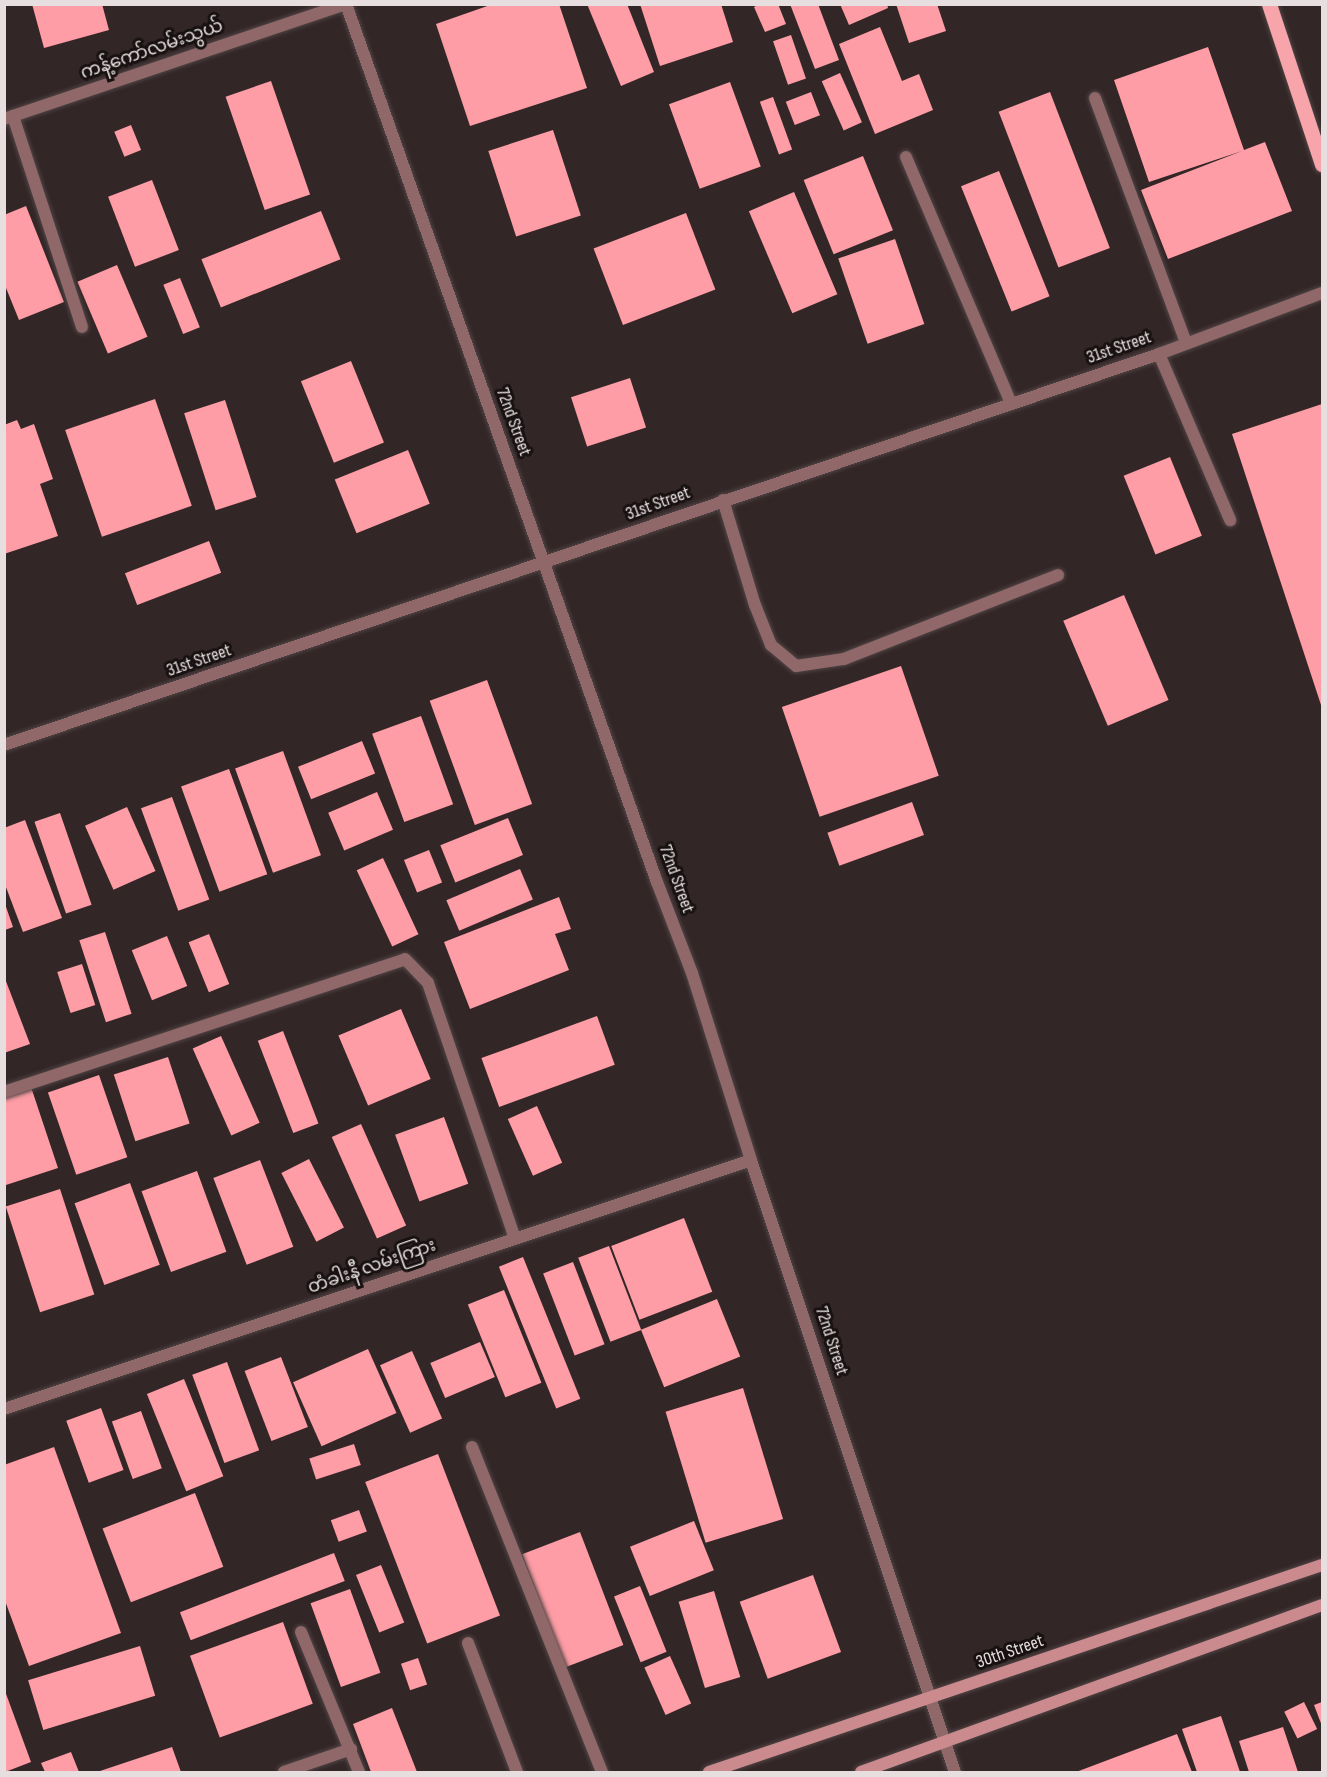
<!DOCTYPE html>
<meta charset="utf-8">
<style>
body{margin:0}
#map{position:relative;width:1327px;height:1777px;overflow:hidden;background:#332627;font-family:"Sofia Sans Condensed","Noto Sans Myanmar",sans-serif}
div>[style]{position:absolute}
.building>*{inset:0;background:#fe9da5;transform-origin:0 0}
.roads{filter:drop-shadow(0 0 2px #504444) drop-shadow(0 0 2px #504444)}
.lane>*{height:12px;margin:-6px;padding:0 6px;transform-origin:6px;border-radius:6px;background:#90686a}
.street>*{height:12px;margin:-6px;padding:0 6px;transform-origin:6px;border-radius:6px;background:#90686a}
.secondary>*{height:12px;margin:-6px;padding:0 6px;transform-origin:6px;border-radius:6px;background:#ca8a8e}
.primary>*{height:15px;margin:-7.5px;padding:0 7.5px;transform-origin:7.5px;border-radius:7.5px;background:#f7a4aa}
span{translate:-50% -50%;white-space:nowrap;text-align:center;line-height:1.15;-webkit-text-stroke:6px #171111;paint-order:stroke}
.street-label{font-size:18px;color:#e7dfdf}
.frame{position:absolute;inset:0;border:6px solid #e7dfdf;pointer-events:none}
</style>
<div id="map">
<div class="building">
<i style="clip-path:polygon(32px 4px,102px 4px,109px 30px,44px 48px)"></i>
<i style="clip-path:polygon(493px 4px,559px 4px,587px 88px,470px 126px,436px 24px)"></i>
<i style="clip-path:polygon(587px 4px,627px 4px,654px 72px,621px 86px)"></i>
<i style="clip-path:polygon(640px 4px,721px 4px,733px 42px,660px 66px)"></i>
<i style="clip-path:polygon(760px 4px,778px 4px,786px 24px,765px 32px,754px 7px)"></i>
<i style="clip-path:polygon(790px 4px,818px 4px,839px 60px,815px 69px)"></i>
<i style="clip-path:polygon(840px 4px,887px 4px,888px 8px,849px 25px)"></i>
<i style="clip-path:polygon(896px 4px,937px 4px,946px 31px,909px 43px)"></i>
<i style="clip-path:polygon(880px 27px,902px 81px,919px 74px,933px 110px,875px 134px,839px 44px)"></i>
<i style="left:791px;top:35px;width:46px;height:19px;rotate:71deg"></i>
<i style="clip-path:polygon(1208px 47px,1244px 150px,1265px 142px,1292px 211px,1168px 259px,1141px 190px,1242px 151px,1149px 182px,1114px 80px)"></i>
<i style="left:840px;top:73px;width:54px;height:20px;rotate:66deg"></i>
<i style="left:271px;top:81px;width:120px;height:48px;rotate:71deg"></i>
<i style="left:730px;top:82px;width:90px;height:65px;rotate:70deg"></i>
<i style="left:811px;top:92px;width:25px;height:27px;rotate:69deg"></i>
<i style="left:1050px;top:92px;width:167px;height:55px;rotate:69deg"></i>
<i style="left:773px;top:97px;width:56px;height:14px;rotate:70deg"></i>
<i style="left:131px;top:125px;width:27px;height:18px;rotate:68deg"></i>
<i style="left:553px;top:130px;width:90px;height:68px;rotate:72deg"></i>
<i style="left:863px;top:156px;width:80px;height:64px;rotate:68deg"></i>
<i style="left:999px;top:171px;width:135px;height:41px;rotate:68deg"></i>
<i style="left:152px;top:180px;width:75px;height:47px;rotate:69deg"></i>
<i style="left:794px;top:192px;width:111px;height:49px;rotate:67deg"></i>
<i style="clip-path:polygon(26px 206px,64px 302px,19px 320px,4px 283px,4px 215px)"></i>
<i style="left:321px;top:211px;width:52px;height:129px;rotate:68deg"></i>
<i style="left:686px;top:213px;width:82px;height:99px;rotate:69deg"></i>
<i style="left:895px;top:239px;width:90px;height:60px;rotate:71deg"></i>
<i style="left:117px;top:265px;width:78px;height:43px;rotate:67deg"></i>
<i style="left:180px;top:278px;width:53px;height:18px;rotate:68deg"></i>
<i style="left:351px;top:361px;width:88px;height:54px;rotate:68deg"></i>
<i style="left:630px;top:378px;width:52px;height:62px;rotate:72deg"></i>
<i style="left:155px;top:399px;width:113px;height:95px;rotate:71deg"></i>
<i style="left:225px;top:400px;width:102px;height:43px;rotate:72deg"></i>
<i style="clip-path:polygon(1322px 404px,1322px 708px,1232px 434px)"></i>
<i style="clip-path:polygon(17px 420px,21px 429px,34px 424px,53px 479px,40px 484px,58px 536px,4px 554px,4px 425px)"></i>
<i style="left:408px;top:450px;width:58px;height:79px;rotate:68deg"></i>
<i style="left:1170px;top:457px;width:85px;height:50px;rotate:68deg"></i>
<i style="left:209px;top:541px;width:34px;height:90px;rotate:69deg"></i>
<i style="left:1124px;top:595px;width:114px;height:66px;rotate:67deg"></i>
<i style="left:901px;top:666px;width:116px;height:126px;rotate:71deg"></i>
<i style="left:487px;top:680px;width:132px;height:61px;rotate:70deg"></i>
<i style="left:421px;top:716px;width:94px;height:52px;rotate:70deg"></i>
<i style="left:362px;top:741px;width:35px;height:69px;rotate:68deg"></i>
<i style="left:283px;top:751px;width:111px;height:51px;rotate:70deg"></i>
<i style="left:229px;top:769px;width:112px;height:51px;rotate:70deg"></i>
<i style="left:377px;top:792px;width:41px;height:53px;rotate:67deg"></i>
<i style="left:172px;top:797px;width:109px;height:33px;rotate:70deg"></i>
<i style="left:912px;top:802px;width:35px;height:90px;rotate:70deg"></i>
<i style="left:127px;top:807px;width:70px;height:46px;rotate:66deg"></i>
<i style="left:60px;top:813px;width:97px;height:27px;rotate:71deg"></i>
<i style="left:508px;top:818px;width:40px;height:73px;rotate:68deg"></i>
<i style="clip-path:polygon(25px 820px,62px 918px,23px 932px,4px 882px,4px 828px)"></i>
<i style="left:429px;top:850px;width:35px;height:27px;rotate:68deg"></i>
<i style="left:383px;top:858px;width:84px;height:29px;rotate:65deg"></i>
<i style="left:520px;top:869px;width:33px;height:80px;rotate:67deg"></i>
<i style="clip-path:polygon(559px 897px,571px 929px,555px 934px,569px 970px,470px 1009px,444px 942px)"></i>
<i style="clip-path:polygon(5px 904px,13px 927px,5px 930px)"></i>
<i style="left:105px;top:932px;width:86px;height:27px;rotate:72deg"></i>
<i style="left:209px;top:934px;width:54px;height:22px;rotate:68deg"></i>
<i style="left:167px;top:936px;width:54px;height:38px;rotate:68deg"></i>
<i style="left:82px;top:964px;width:43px;height:26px;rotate:72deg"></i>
<i style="clip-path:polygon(4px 976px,30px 1044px,4px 1053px)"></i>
<i style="left:401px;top:1009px;width:76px;height:68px;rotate:67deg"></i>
<i style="left:597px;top:1016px;width:52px;height:123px;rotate:70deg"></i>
<i style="left:283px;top:1031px;width:99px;height:27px;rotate:69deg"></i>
<i style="left:221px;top:1036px;width:95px;height:31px;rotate:66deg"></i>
<i style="left:168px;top:1057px;width:70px;height:57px;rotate:72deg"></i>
<i style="left:99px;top:1075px;width:87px;height:54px;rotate:71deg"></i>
<i style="clip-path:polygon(31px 1087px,58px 1168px,6px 1185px,4px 1095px)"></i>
<i style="left:537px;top:1106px;width:62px;height:32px;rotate:66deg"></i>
<i style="left:444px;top:1117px;width:71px;height:52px;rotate:70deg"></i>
<i style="left:361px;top:1124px;width:111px;height:32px;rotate:66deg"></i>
<i style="left:309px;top:1159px;width:77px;height:31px;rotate:63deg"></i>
<i style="left:260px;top:1160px;width:93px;height:50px;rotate:69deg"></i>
<i style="left:197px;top:1171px;width:86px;height:59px;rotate:70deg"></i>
<i style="left:130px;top:1183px;width:87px;height:59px;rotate:70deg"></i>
<i style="left:60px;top:1189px;width:111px;height:57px;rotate:72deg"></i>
<i style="left:684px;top:1218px;width:79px;height:78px;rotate:69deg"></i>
<i style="left:609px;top:1246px;width:90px;height:33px;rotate:69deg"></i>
<i style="left:523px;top:1257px;width:153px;height:26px;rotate:68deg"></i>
<i style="left:573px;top:1262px;width:88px;height:32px;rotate:69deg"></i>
<i style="left:504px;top:1290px;width:100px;height:39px;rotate:68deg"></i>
<i style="left:717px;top:1299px;width:62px;height:82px;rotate:68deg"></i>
<i style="left:480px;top:1342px;width:38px;height:54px;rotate:67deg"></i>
<i style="left:368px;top:1349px;width:70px;height:82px;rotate:66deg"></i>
<i style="left:412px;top:1351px;width:74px;height:35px;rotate:66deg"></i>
<i style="left:281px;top:1357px;width:75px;height:39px;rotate:69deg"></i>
<i style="left:227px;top:1362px;width:94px;height:37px;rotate:70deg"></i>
<i style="left:184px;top:1379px;width:105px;height:40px;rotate:68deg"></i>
<i style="left:743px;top:1388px;width:137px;height:81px;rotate:73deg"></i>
<i style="left:101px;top:1408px;width:66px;height:37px;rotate:70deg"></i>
<i style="left:141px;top:1411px;width:61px;height:31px;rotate:70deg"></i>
<i style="left:354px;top:1444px;width:22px;height:47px;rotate:72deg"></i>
<i style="clip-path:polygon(54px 1447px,121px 1633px,29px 1666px,4px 1598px,4px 1465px)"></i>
<i style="left:438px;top:1454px;width:173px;height:78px;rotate:69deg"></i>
<i style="left:195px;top:1493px;width:79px;height:99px;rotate:69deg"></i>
<i style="left:359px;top:1510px;width:23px;height:30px;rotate:70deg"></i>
<i style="left:694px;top:1521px;width:53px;height:69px;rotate:68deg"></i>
<i style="left:580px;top:1532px;width:121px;height:62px;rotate:69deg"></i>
<i style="left:334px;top:1553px;width:30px;height:165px;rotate:69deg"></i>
<i style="left:381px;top:1565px;width:62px;height:27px;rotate:68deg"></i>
<i style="left:813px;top:1575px;width:82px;height:78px;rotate:70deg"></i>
<i style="left:640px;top:1586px;width:71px;height:28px;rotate:68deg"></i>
<i style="left:350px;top:1589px;width:89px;height:42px;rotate:70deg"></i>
<i style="left:714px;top:1591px;width:90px;height:37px;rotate:73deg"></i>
<i style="left:283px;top:1622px;width:87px;height:99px;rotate:70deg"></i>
<i style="left:140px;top:1646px;width:52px;height:117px;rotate:73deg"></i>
<i style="left:670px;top:1656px;width:52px;height:28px;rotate:66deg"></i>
<i style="left:418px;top:1658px;width:28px;height:18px;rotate:71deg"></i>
<i style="clip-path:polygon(5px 1691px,31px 1762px,5px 1772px)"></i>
<i style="left:1304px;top:1702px;width:30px;height:22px;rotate:64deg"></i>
<i style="clip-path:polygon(1322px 1702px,1322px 1726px,1314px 1705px)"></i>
<i style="clip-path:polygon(392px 1708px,417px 1772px,371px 1772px,353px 1724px)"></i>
<i style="clip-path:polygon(1221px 1716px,1240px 1772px,1197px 1772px,1182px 1729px)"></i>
<i style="clip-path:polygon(1283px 1727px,1298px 1772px,1249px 1772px,1239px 1741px)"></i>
<i style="clip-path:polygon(1177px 1734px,1192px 1772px,1076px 1772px)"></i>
<i style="clip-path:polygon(172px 1747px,181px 1772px,97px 1772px)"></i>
<i style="clip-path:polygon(71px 1752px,79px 1772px,45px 1772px,41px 1763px)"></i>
</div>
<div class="roads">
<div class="lane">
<i style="left:13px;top:116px;width:222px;rotate:71.9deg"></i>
<i style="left:906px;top:157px;width:267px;rotate:66.9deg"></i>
<i style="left:1159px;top:354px;width:181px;rotate:66.8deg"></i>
<i style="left:723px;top:500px;width:110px;rotate:73.1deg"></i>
<i style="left:755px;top:605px;width:43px;rotate:68.2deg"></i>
<i style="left:771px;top:645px;width:33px;rotate:40deg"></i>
<i style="left:796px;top:666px;width:49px;rotate:-8.3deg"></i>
<i style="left:844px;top:659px;width:230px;rotate:-21.4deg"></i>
<i style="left:472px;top:1447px;width:350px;rotate:68.2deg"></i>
<i style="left:468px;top:1643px;width:138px;rotate:69.2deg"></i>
</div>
<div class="street">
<i style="left:346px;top:4px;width:931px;rotate:70.5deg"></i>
<i style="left:657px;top:882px;width:97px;rotate:69deg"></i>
<i style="left:692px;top:973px;width:196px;rotate:72.5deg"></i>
<i style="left:751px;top:1160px;width:645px;rotate:71.57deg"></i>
<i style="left:1095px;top:98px;width:261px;rotate:69.6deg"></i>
<i style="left:4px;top:119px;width:360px;rotate:-18.6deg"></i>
<i style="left:4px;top:745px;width:1219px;rotate:-18.7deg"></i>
<i style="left:1159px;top:354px;width:174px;rotate:-20.5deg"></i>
<i style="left:4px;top:1092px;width:422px;rotate:-18.3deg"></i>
<i style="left:405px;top:959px;width:33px;rotate:46deg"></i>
<i style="left:428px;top:983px;width:269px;rotate:71.2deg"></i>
<i style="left:4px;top:1409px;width:787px;rotate:-18.43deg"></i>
<i style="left:301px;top:1632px;width:152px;rotate:67.5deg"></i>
<i style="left:284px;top:1772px;width:71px;rotate:-18.9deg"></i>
</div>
<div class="secondary">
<i style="left:709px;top:1772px;width:647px;rotate:-18.66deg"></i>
<i style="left:861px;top:1772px;width:490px;rotate:-19.9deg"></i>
</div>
<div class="primary">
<i style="left:1269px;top:4px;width:169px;rotate:71.7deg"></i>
</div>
</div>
<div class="street-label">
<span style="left:152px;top:50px;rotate:-19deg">ကန့်ကော်လမ်းသွယ်</span>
<span style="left:1119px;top:348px;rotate:-19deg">31st Street</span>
<span style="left:513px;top:422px;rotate:70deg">72nd Street</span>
<span style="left:658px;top:504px;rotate:-20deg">31st Street</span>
<span style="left:199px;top:661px;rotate:-19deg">31st Street</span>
<span style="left:676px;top:879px;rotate:70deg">72nd Street</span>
<span style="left:372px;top:1267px;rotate:-19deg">တံခါးနီ လမ်းကြား</span>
<span style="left:831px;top:1341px;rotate:72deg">72nd Street</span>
<span style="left:1010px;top:1652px;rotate:-19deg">30th Street</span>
</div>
<div class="frame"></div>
</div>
